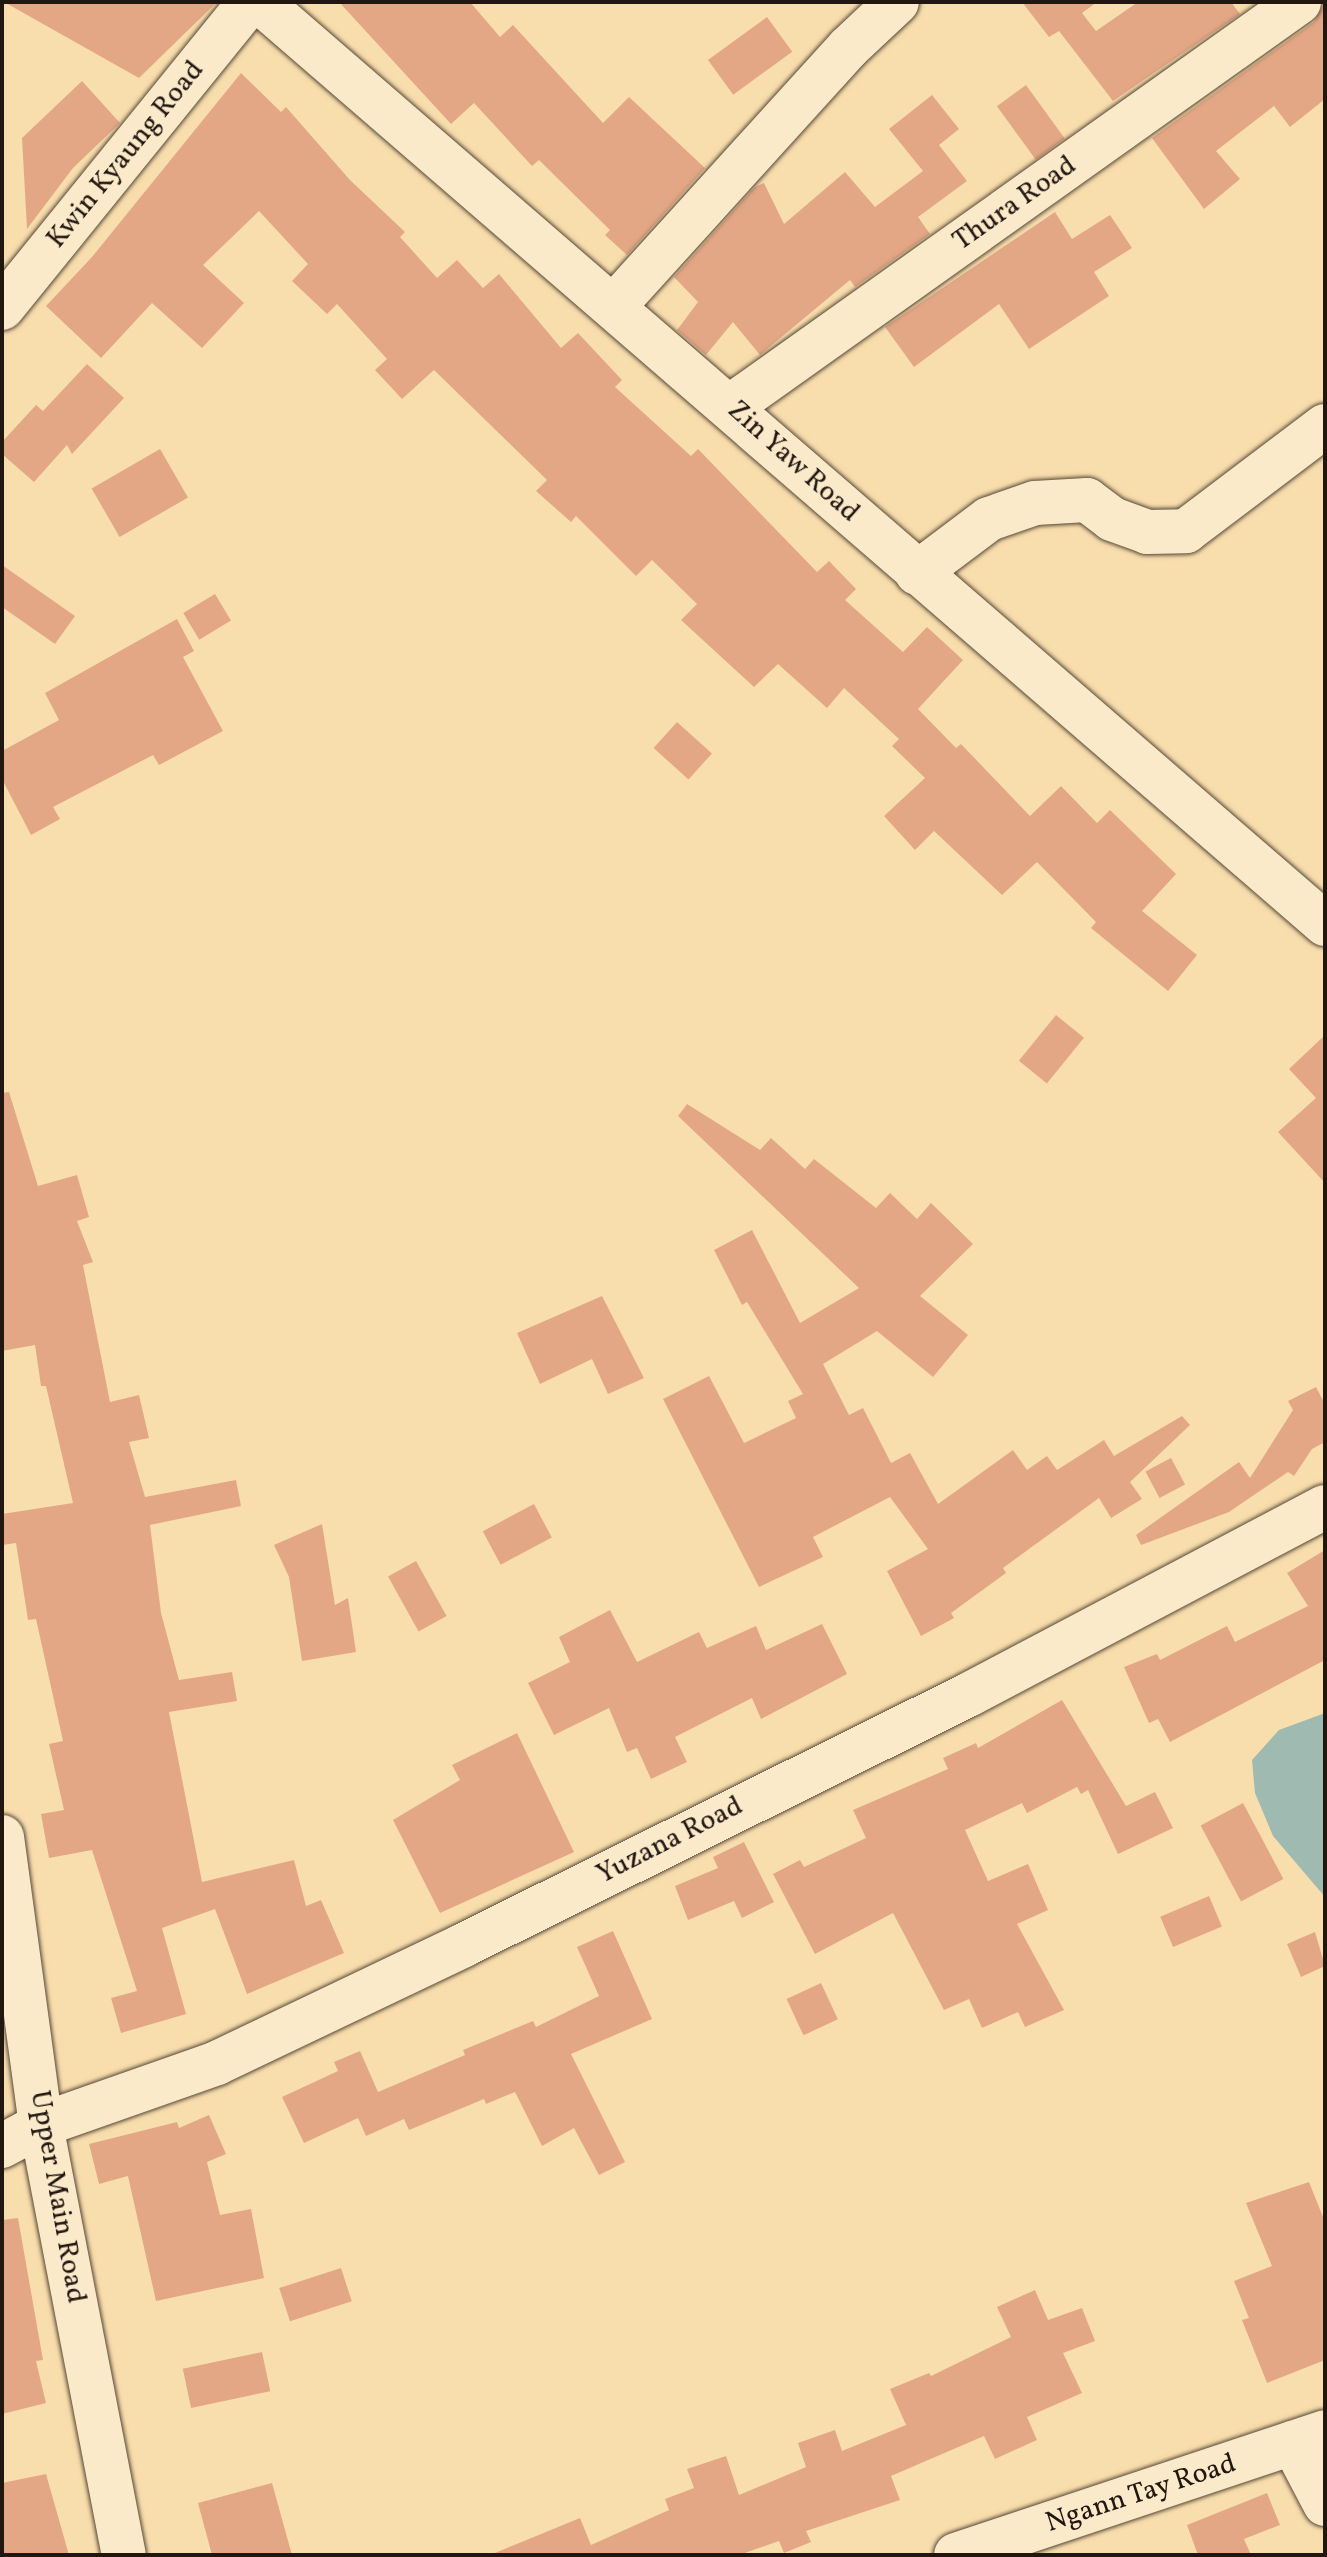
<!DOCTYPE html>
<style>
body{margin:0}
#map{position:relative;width:1327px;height:2557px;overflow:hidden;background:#f9dead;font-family:Vollkorn,serif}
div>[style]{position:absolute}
.water>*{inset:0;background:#9fbbb1}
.building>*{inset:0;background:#e4a785;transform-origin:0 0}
.roads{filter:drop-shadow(0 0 2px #574837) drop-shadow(0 0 2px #574837)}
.minor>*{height:44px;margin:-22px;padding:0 22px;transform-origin:22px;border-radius:22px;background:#fbeaca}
.secondary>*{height:44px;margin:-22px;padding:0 22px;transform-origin:22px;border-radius:22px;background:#fbeaca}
span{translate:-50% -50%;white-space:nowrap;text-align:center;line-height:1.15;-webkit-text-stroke:6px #fbeaca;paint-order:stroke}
.street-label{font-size:28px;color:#211610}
.frame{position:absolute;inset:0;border:4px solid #211610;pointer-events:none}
</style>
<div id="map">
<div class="water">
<i style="clip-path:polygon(1325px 1713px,1325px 1897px,1273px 1836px,1255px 1793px,1252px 1760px,1279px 1730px)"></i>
</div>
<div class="building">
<i style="clip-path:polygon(4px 2px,217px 2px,139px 78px)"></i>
<i style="clip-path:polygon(339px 2px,470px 2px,500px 37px,513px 25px,603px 123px,629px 97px,705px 168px,627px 255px,605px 235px,610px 230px,539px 160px,532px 166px,474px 103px,451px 124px)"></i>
<i style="clip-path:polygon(1022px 2px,1097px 2px,1082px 13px,1096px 31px,1138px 2px,1231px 2px,1240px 14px,1113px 101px,1059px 31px,1049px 37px)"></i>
<i style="clip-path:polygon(1325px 2px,1325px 99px,1290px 127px,1274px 106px,1216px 151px,1240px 179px,1204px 209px,1152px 138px,1314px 22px)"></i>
<i style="left:767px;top:17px;width:43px;height:73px;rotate:54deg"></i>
<i style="clip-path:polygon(241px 73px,281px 112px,286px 107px,350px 180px,405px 232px,400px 237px,437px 278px,457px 260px,483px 288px,499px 274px,561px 348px,578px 333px,622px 380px,615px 387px,691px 456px,698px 449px,817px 572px,829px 561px,856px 589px,845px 600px,903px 652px,927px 627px,963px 660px,918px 709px,956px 748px,961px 744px,1030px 816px,1061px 786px,1097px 823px,1110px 810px,1176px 874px,1142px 911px,1197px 955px,1168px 991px,1091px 928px,1096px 922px,1037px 862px,1002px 895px,934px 831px,915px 850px,884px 816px,925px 778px,892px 746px,899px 739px,844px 688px,827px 708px,778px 664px,754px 687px,681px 620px,697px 604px,652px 560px,636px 576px,576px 516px,571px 522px,536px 491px,547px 480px,434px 370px,402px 399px,375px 370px,387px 359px,337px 304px,327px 314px,292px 281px,308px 264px,259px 211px,203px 265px,244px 303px,202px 348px,152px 303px,101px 358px,46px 306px,92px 257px)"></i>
<i style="clip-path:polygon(82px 81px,120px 123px,73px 168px,27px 229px,22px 138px)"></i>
<i style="left:1026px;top:85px;width:66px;height:36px;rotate:54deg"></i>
<i style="clip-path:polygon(932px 95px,959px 129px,939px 145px,967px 181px,918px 217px,930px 234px,855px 287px,850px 280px,760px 355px,733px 322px,706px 355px,677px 330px,698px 302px,674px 277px,755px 187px,764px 183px,784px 224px,845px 172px,875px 207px,923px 171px,889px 129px)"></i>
<i style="clip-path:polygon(1055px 212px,1072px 239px,1110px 215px,1132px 248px,1094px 272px,1109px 296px,1029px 349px,999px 304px,914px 367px,885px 327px)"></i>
<i style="clip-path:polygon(87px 364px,124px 398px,72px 454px,67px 445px,34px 482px,2px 454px,2px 442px,36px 405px,43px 411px)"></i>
<i style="left:160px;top:449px;width:56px;height:79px;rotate:60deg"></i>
<i style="clip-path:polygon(2px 565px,75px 616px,55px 644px,2px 607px)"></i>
<i style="left:215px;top:594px;width:31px;height:37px;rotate:59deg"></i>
<i style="clip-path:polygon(177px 619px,194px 651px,183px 657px,223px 731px,159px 765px,153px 755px,53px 807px,60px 819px,31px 835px,2px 779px,2px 751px,59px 720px,45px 693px)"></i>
<i style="left:677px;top:722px;width:47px;height:35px;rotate:42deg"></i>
<i style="left:1056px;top:1015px;width:36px;height:59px;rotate:39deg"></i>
<i style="clip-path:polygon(1325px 1035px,1325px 1183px,1278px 1132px,1316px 1098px,1289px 1069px)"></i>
<i style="clip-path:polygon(9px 1092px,38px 1186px,77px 1175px,89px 1217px,77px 1221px,93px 1262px,83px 1265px,110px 1402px,139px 1395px,149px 1438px,129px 1442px,145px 1497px,236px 1480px,241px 1506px,150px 1525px,161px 1613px,179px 1680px,232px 1672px,237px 1701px,169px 1712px,202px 1882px,294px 1860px,306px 1906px,321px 1900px,344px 1953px,247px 1994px,215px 1909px,162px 1928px,186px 2014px,121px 2033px,111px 1998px,137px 1991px,92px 1850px,49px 1858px,41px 1814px,64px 1810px,49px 1744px,63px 1741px,36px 1619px,28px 1620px,16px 1543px,2px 1545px,2px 1514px,73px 1503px,46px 1386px,41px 1386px,35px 1345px,2px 1351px,2px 1093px)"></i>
<i style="clip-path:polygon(687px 1104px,760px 1150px,771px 1138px,805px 1169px,814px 1159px,876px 1208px,890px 1193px,917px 1219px,931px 1203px,973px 1244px,920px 1296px,968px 1335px,933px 1377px,877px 1331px,823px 1364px,849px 1415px,863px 1408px,891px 1463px,910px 1453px,938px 1504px,1013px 1450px,1027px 1470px,1047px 1456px,1057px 1470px,1104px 1440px,1114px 1456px,1182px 1416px,1190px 1425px,1130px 1482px,1142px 1499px,1111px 1518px,1099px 1498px,1003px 1568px,1006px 1573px,951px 1613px,954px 1618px,921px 1636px,887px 1571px,928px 1549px,890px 1497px,813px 1537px,823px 1557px,759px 1587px,663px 1399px,709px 1376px,744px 1443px,796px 1418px,788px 1401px,803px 1394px,747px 1302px,742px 1305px,714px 1250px,752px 1230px,800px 1323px,859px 1288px,678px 1116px)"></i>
<i style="clip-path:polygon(602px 1296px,644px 1378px,608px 1394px,592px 1359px,540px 1384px,517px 1333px)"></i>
<i style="clip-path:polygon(1316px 1387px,1325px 1404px,1325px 1442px,1312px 1449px,1294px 1476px,1288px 1472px,1229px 1512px,1141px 1545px,1136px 1535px,1239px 1462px,1250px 1478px,1293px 1410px,1288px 1401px)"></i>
<i style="left:1171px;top:1458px;width:30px;height:29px;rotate:62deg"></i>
<i style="left:534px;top:1504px;width:38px;height:58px;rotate:62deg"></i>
<i style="clip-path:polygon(322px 1524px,335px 1605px,348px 1598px,356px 1652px,302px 1661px,289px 1577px,274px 1545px)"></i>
<i style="clip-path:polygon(1325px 1550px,1325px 1660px,1170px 1742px,1158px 1719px,1149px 1723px,1124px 1667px,1157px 1654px,1160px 1660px,1227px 1626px,1235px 1642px,1308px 1606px,1287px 1573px)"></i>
<i style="left:416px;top:1561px;width:63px;height:32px;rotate:61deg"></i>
<i style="clip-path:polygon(610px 1610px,637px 1662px,699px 1632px,707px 1648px,756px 1626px,766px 1650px,822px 1624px,847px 1674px,761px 1719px,752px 1698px,675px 1737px,687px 1762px,651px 1779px,637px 1748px,627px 1752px,609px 1708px,554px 1735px,528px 1683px,570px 1662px,559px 1637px)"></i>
<i style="clip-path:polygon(1062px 1700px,1126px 1806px,1155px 1792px,1173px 1828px,1118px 1854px,1088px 1790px,1081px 1794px,1077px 1787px,1027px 1813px,1022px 1803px,965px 1830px,988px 1881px,1028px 1864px,1048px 1910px,1017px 1924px,1064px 2010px,1025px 2027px,1018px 2012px,982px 2028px,969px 1999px,944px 2010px,893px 1913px,815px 1954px,773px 1874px,800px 1860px,804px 1867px,866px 1838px,853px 1810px,948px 1769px,943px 1758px,976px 1743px,978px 1748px)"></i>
<i style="clip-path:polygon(517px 1733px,574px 1852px,440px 1913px,393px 1820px,460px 1780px,452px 1765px)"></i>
<i style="left:1243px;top:1803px;width:86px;height:48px;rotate:62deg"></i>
<i style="clip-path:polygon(744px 1842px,774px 1902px,742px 1918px,734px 1901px,688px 1920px,675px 1886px,718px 1868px,713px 1857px)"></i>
<i style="left:1209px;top:1896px;width:33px;height:53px;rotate:67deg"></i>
<i style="clip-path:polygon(613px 1931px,652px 2019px,571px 2054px,625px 2162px,599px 2175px,574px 2128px,542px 2146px,515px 2092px,486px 2104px,484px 2099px,409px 2130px,404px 2119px,366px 2136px,358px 2118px,304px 2143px,282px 2097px,338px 2071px,334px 2062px,360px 2051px,378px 2092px,465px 2055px,463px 2050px,533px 2021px,536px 2027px,599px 1996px,577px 1947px)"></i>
<i style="clip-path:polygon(1315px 1932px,1325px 1966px,1301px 1977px,1287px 1944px)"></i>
<i style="left:821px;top:1983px;width:40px;height:38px;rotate:65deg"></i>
<i style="clip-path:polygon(209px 2115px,226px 2154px,207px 2162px,220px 2215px,251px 2209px,264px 2278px,156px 2301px,128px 2176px,99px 2184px,89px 2144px,177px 2122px,179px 2128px)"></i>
<i style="clip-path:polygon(1309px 2182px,1325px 2222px,1325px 2360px,1267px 2383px,1242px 2320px,1249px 2318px,1234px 2281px,1272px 2266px,1246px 2203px)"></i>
<i style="clip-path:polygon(18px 2218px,43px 2360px,36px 2361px,46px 2403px,2px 2414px,2px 2220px)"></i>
<i style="left:341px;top:2268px;width:35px;height:65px;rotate:72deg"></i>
<i style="clip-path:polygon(1035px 2290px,1048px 2320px,1082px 2308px,1095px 2341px,1063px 2353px,1082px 2393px,1027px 2417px,1037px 2440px,995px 2459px,984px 2436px,891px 2476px,900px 2500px,806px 2531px,811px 2542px,784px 2553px,779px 2541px,739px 2555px,490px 2555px,580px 2518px,591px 2545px,669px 2510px,665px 2499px,694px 2488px,687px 2469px,726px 2456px,739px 2495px,806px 2467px,798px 2443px,835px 2430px,842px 2451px,906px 2425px,890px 2389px,929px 2373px,931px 2376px,1011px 2337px,997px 2307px)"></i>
<i style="left:262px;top:2352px;width:40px;height:81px;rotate:78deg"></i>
<i style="clip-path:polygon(46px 2474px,69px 2555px,2px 2555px,2px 2483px)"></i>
<i style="clip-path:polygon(272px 2483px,292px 2555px,212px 2555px,198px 2503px)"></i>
<i style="clip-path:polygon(1267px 2493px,1280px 2525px,1244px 2539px,1251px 2555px,1198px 2555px,1187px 2525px)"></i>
</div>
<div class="roads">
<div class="minor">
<i style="left:260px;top:2px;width:1409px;rotate:40.88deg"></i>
<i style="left:615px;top:305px;width:347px;rotate:-47.8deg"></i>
<i style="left:848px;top:48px;width:67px;rotate:-43.2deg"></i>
<i style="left:2px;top:308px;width:394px;rotate:-51deg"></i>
<i style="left:731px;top:406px;width:697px;rotate:-35.42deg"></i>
<i style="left:917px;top:573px;width:90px;rotate:-36.9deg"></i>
<i style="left:989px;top:519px;width:49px;rotate:-19.2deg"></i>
<i style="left:1035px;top:503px;width:52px;rotate:-3.3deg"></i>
<i style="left:1087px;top:500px;width:31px;rotate:37deg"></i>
<i style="left:1112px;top:519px;width:37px;rotate:20deg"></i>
<i style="left:1147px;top:532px;width:39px;rotate:-1deg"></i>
<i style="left:1186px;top:531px;width:174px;rotate:-37.1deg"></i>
<i style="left:2px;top:2146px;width:44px;rotate:-28.3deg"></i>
<i style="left:41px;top:2125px;width:187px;rotate:-19.4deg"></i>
<i style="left:217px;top:2063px;width:272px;rotate:-25.5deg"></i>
<i style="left:462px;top:1946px;width:567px;rotate:-26.38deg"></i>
<i style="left:970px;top:1694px;width:401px;rotate:-27.8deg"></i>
<i style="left:1293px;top:2443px;width:69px;rotate:62.3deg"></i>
</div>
<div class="secondary">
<i style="left:2px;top:1837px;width:291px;rotate:82.3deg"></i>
<i style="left:41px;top:2125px;width:438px;rotate:79.1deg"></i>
<i style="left:956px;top:2555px;width:389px;rotate:-18.4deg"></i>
</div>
</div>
<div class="street-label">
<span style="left:126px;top:155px;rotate:-51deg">Kwin Kyaung Road</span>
<span style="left:1015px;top:204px;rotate:-35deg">Thura Road</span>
<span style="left:793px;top:462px;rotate:42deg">Zin Yaw Road</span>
<span style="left:670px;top:1841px;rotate:-27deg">Yuzana Road</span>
<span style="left:57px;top:2197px;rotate:80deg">Upper Main Road</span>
<span style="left:1141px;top:2494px;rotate:-18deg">Ngann Tay Road</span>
</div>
<div class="frame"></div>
</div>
